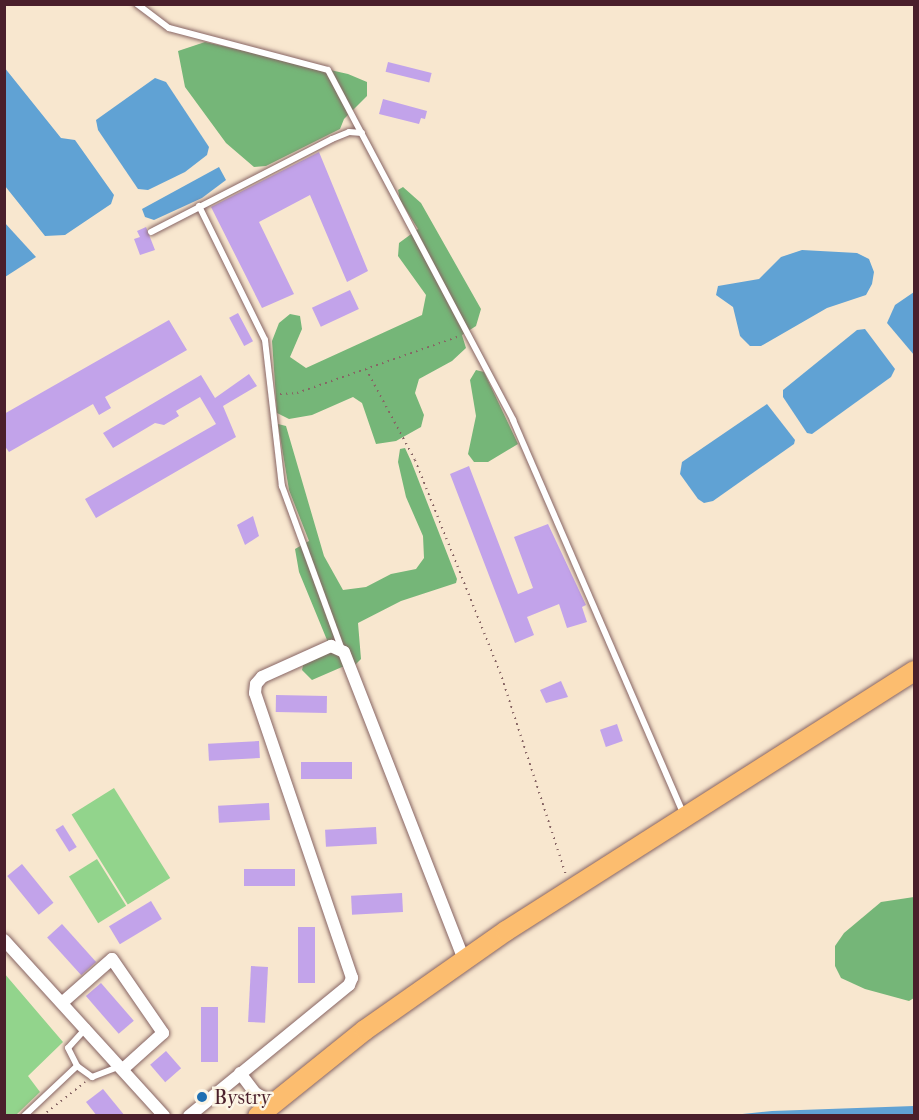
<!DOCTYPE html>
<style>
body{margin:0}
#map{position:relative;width:919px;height:1120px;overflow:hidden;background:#f8e7cf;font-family:"IM FELL French Canon",serif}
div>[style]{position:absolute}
.green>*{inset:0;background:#92d48c;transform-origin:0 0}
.forest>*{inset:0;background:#75b678}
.water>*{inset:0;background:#60a2d4}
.building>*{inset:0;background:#c2a3ea;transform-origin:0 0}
.path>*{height:2px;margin-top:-1px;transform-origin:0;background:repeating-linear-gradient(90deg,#876564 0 1.5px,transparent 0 6px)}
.roads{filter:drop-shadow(0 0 2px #876564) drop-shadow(0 0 2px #876564)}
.service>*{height:6px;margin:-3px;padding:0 3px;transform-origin:3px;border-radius:3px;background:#fff}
.minor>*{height:12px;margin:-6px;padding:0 6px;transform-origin:6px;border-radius:6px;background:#fff}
.primary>*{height:20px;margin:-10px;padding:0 10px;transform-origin:10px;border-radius:10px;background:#fcbd6f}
.dots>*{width:16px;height:16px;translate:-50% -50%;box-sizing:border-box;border:3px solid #fcf5e5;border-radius:50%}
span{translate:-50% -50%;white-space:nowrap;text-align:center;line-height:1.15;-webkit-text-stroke:5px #fcf5e5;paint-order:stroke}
.poi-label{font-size:20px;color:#4a1f2b}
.left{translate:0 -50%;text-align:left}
.frame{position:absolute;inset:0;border:6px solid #4a1f2b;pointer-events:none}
</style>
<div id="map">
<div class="green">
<i style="left:114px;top:788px;width:106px;height:50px;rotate:58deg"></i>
<i style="left:97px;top:859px;width:55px;height:33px;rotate:58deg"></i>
<i style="clip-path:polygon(4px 973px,63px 1042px,28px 1076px,40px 1092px,16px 1115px,5px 1115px)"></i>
</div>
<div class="forest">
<i style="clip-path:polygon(205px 42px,348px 74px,367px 82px,367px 96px,344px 119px,340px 129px,266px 166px,254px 167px,226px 143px,185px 87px,178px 51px)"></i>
<i style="clip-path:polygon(403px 187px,421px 203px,481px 309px,476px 326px,462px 335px,466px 348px,452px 361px,419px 379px,415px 393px,424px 415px,421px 427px,396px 441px,376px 444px,362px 403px,353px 397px,312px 415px,289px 419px,277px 413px,272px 341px,279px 323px,290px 314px,300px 316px,302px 329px,290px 357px,306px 368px,422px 315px,426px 295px,398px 256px,399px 243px,418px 229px,400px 200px,398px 190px)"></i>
<i style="clip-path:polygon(476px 370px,484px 372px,518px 444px,488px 462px,474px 462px,468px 454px,476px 416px,470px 380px)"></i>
<i style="clip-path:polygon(278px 424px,286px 426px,324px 556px,343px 590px,366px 587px,391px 574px,416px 569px,424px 558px,423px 536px,406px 497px,398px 462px,400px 449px,405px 448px,411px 461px,457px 579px,456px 583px,401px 601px,358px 623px,361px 659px,353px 667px,342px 667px,312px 680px,302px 670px,304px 661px,323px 654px,327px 640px,299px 572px,295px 549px,309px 541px,289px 490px)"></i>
<i style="clip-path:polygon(914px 897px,914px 998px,909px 1001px,865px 989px,841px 978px,835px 966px,835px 946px,844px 933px,881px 902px)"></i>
</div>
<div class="water">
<i style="clip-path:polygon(4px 67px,61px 138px,75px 140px,114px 195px,111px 204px,65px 235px,45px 236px,5px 186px)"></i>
<i style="clip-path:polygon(155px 78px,166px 82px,209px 147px,207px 155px,185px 172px,148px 190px,138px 189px,98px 130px,96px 120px)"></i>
<i style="clip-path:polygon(219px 167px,226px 180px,202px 198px,154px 220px,145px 217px,142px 209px)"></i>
<i style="clip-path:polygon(4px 222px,36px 257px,5px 277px,4px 277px)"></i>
<i style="clip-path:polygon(802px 250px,857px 253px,869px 259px,874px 272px,872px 284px,866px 295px,827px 308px,761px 346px,750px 346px,740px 336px,733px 307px,716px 295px,718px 286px,759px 279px,781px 257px)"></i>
<i style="clip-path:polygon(914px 292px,914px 355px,887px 323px,895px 305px)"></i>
<i style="clip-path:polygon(865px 329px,895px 369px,891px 377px,812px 434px,807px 433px,783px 397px,783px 390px,857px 330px)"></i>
<i style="clip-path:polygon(767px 404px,795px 440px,794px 444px,713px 501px,704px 503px,698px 499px,680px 474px,682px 462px)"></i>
<i style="clip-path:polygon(914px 1106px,914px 1115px,733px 1115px,772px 1111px)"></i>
</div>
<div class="building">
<i style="left:388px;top:62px;width:45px;height:10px;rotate:14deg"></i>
<i style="clip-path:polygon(383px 99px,427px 111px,425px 119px,421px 118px,419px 124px,379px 114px)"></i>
<i style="clip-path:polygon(319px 152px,368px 271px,347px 282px,310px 195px,259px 222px,294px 294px,262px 308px,211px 207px)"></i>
<i style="clip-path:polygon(146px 227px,155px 250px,140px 255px,134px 239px,140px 237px,137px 231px)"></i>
<i style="left:350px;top:290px;width:21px;height:42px;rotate:65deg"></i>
<i style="left:238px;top:313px;width:32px;height:10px;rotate:62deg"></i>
<i style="clip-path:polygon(169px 320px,187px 350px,105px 397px,111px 408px,99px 415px,93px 404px,9px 452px,4px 445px,4px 414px)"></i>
<i style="clip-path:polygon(249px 374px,257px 386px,223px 406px,236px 437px,96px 518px,85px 499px,216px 424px,200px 397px,176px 411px,179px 416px,164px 425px,155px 423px,113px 448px,103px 433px,201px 375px,215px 398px)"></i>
<i style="clip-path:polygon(469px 466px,518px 594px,533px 588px,514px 537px,548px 524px,586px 605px,582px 607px,587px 622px,567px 628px,559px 604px,527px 617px,534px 635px,515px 643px,450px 474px)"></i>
<i style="clip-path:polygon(253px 516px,259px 536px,245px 545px,237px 525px)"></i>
<i style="clip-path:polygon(561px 681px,568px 697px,546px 703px,540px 690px)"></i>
<i style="left:276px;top:695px;width:51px;height:17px;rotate:1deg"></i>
<i style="left:617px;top:724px;width:18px;height:18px;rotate:71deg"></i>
<i style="left:259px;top:741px;width:17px;height:51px;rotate:87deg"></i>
<i style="left:301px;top:762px;width:51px;height:17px"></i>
<i style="left:269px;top:803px;width:17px;height:51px;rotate:87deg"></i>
<i style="left:63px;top:825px;width:26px;height:9px;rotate:58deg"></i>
<i style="left:376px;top:827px;width:17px;height:51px;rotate:87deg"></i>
<i style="left:22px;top:864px;width:50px;height:19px;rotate:51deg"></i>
<i style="left:244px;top:869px;width:51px;height:17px"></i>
<i style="left:402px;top:893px;width:19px;height:51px;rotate:87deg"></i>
<i style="left:151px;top:901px;width:21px;height:49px;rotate:59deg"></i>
<i style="left:62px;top:924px;width:51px;height:20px;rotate:48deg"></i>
<i style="left:298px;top:927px;width:17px;height:56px"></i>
<i style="left:251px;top:966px;width:17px;height:56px;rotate:3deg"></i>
<i style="left:101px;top:983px;width:50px;height:20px;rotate:49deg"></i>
<i style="left:201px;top:1007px;width:17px;height:55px"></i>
<i style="left:166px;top:1051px;width:23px;height:21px;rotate:49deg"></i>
<i style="clip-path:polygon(103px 1089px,125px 1116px,97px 1116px,86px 1102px)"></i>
</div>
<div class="path">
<i style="left:366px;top:369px;width:103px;rotate:61.7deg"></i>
<i style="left:415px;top:460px;width:228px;rotate:68.2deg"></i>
<i style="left:500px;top:672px;width:213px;rotate:72deg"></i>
<i style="left:280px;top:394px;width:17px;rotate:-3deg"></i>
<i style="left:297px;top:393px;width:173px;rotate:-19.3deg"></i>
<i style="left:42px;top:1116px;width:55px;rotate:-38.3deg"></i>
</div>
<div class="roads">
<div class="service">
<i style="left:137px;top:4px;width:40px;rotate:37deg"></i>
<i style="left:169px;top:28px;width:164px;rotate:14.8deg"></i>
<i style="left:328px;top:70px;width:396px;rotate:62.1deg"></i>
<i style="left:513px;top:420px;width:428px;rotate:66.6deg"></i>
<i style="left:199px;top:206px;width:149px;rotate:63.8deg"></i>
<i style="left:265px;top:340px;width:147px;rotate:83.4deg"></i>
<i style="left:282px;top:486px;width:171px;rotate:69.9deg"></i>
<i style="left:151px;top:232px;width:203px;rotate:-27.2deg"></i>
<i style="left:332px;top:139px;width:18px;rotate:-22deg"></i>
<i style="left:349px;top:132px;width:13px;rotate:4deg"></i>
<i style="left:87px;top:1027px;width:28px;rotate:132deg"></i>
<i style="left:68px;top:1048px;width:20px;rotate:63deg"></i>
<i style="left:77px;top:1066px;width:19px;rotate:36deg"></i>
<i style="left:92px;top:1077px;width:30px;rotate:-21deg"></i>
<i style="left:24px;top:1116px;width:73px;rotate:-43.3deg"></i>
</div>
<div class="minor">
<i style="left:4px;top:940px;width:238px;rotate:47.7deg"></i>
<i style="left:63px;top:1002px;width:65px;rotate:-41.3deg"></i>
<i style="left:112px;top:959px;width:90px;rotate:55.4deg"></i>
<i style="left:163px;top:1033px;width:54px;rotate:138deg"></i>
<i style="left:240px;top:1073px;width:25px;rotate:53deg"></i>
<i style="left:255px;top:1093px;width:21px;rotate:29deg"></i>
<i style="left:189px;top:1116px;width:207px;rotate:-39.3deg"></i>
<i style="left:349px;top:985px;width:8px;rotate:-67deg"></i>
<i style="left:352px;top:978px;width:301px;rotate:-108.8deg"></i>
<i style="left:255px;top:693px;width:9px;rotate:-84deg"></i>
<i style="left:256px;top:684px;width:9px;rotate:-49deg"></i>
<i style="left:262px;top:677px;width:76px;rotate:-24.2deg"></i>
<i style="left:331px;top:646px;width:14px;rotate:25deg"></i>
<i style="left:344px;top:652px;width:331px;rotate:68.7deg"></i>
</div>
<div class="primary">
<i style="left:258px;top:1116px;width:137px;rotate:-38.8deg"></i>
<i style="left:365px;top:1030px;width:172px;rotate:-35.1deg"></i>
<i style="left:506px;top:931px;width:484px;rotate:-32.5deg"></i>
</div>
</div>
<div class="dots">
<i style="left:202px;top:1097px;background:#1f6fb2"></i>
</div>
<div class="poi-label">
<span class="left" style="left:214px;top:1097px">Bystry</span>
</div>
<div class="frame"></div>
</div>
